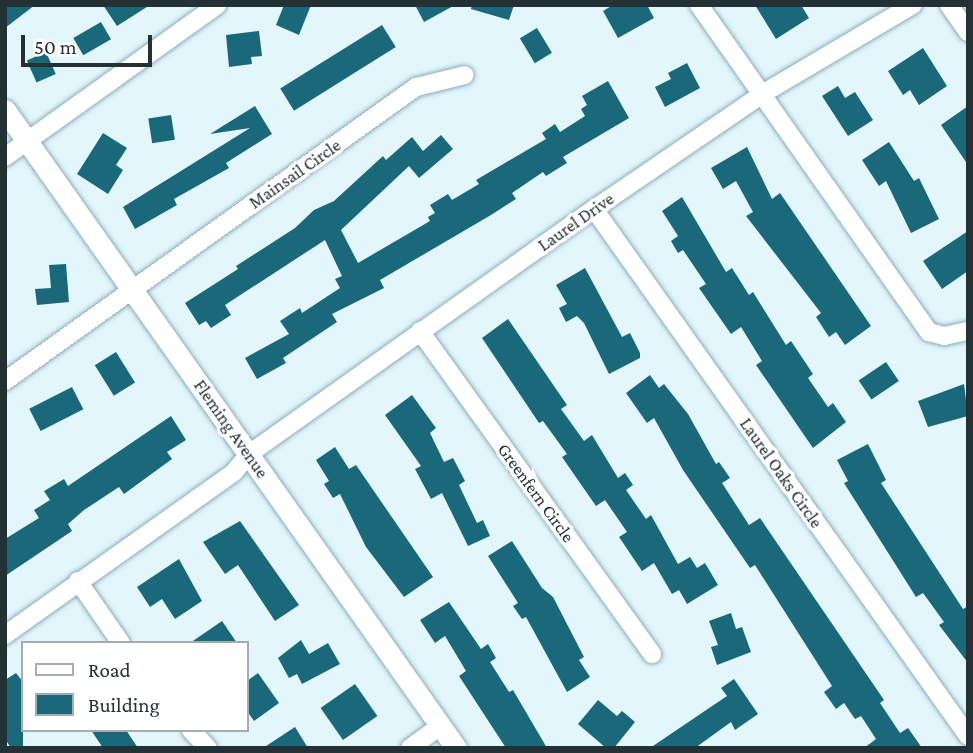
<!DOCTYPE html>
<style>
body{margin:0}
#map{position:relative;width:973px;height:753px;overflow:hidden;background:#e2f6fc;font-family:"Crimson Pro",serif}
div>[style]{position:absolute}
.building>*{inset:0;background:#1a697a;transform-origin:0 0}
.roads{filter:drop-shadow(0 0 2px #8badb6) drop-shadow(0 0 2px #8badb6)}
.minor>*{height:18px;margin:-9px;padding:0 9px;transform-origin:9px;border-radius:9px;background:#fff}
.tertiary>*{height:21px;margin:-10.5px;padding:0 10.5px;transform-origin:10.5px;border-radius:10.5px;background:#fff}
span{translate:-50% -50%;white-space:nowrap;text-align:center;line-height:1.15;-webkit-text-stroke:7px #fff;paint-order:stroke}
.street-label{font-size:18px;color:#233134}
.frame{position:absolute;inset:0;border:7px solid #233134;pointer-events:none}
.legend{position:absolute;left:21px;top:641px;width:228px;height:91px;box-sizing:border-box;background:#fff;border:2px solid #a7adae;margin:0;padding:9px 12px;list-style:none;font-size:21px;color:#233134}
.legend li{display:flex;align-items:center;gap:14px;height:35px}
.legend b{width:35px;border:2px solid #a7adae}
.scale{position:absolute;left:21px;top:35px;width:131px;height:32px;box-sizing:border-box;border:4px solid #233134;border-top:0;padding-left:9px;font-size:21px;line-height:24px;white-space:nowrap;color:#233134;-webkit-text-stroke:5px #fff;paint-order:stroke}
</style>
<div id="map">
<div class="building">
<i style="clip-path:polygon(5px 5px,35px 5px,5px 28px)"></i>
<i style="clip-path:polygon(103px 5px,150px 5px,117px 26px)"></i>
<i style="clip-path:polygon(284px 5px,311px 5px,299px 35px,276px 25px)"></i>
<i style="clip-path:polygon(415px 5px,455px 5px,424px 22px)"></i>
<i style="clip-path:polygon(472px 5px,514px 5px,509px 20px,471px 9px)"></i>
<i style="clip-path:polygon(613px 5px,647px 5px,654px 18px,618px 38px,603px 11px)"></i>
<i style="clip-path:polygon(755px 5px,801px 5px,809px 18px,776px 39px)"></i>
<i style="left:101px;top:22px;width:20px;height:32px;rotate:60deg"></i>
<i style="left:382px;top:25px;width:26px;height:120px;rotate:58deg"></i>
<i style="left:537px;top:28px;width:29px;height:20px;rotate:59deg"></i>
<i style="clip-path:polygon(259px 31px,262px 56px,251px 57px,252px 64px,229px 67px,226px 35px)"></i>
<i style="clip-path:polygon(923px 48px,947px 86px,919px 105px,910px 90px,903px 95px,888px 71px)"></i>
<i style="left:46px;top:52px;width:24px;height:21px;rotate:66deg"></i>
<i style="clip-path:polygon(687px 63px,700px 88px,665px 107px,655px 87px,671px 79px,668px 73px)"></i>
<i style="clip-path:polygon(608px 81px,629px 118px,563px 157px,567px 163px,546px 176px,543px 172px,512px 193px,516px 199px,491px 215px,380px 280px,384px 288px,332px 314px,337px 322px,283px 358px,286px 363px,257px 379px,245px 358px,289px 334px,280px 321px,300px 308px,302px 313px,340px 288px,335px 279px,342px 276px,325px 240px,225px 305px,231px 315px,211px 328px,206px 321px,199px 325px,185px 303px,238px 269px,236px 266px,295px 228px,314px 210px,334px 201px,383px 156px,386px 160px,412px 137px,423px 151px,441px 135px,453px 149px,419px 178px,409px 166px,341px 230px,358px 263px,430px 221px,428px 217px,435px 213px,430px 205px,448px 194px,452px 200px,479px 184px,476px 180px,546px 139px,542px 133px,555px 124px,560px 132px,585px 116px,581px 109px,587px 105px,582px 96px)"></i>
<i style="clip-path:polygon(838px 86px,845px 98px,855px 92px,873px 120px,848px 136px,822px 96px)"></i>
<i style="clip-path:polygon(255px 106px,272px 134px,226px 163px,229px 168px,174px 199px,177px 205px,135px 229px,123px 207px,250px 128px,210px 134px)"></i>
<i style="clip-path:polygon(968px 106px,968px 165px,941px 125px)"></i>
<i style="left:171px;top:115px;width:25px;height:23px;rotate:81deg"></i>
<i style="clip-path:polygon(103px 133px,127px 148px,116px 165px,123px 170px,108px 194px,77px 174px)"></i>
<i style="clip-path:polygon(889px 142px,914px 181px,919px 178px,939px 219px,911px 233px,886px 181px,879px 186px,862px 160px)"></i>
<i style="clip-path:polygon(747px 147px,772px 199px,780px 193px,871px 326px,845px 345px,836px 332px,829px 337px,816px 317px,821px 313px,746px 216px,753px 212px,736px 181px,723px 189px,711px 168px)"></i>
<i style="clip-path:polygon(682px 197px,726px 272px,732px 268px,749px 295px,753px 292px,786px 345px,791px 341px,813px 374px,808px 378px,828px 407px,833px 403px,846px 422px,813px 448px,756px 365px,762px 361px,741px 327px,731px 334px,699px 288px,706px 284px,683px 250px,678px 253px,671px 241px,678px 236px,662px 211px)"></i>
<i style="clip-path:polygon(968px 231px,968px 271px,942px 289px,923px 261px)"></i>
<i style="clip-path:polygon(66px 264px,69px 302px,37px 305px,35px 289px,51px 288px,49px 265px)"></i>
<i style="clip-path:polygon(585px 268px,622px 337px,630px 333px,640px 353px,640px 358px,609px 374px,584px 323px,577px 316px,566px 322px,559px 308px,567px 304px,556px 285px)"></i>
<i style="clip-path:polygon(508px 319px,567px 405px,561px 409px,584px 441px,592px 435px,618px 478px,625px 473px,633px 485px,626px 490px,646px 519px,651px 515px,678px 564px,690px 557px,697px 568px,705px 563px,718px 585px,687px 604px,679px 590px,672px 594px,654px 563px,642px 571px,619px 537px,627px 532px,605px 500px,596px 506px,562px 457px,567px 454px,543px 421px,539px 423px,482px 338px)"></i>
<i style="left:116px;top:352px;width:36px;height:25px;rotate:58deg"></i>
<i style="left:886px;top:362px;width:23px;height:33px;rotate:56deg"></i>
<i style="clip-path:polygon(650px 375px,659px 388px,664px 384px,688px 414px,716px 464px,719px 462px,730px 478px,722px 483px,749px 525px,760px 518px,884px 700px,880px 703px,900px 733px,908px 728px,922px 748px,864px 748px,876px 739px,861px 716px,855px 719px,844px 703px,836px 709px,824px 692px,832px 686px,755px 565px,750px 568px,683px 470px,654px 418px,647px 423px,626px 393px)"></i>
<i style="clip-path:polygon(964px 384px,968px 416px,928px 427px,918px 401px)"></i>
<i style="left:72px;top:387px;width:25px;height:48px;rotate:63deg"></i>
<i style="clip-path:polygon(412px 395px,436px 428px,430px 433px,444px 462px,453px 458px,465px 481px,459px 485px,477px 523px,483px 520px,490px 536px,468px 546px,442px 493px,431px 499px,415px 469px,421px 466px,385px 415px)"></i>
<i style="clip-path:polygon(171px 416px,186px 440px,167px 452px,172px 459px,124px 494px,119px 487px,84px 510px,68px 524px,72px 531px,5px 576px,5px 539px,39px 518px,34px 510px,50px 500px,44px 491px,64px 479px,68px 486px)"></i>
<i style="clip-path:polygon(868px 444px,886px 480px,881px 483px,963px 609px,968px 606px,968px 663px,939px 625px,944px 622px,923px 593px,916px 597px,844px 483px,848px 481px,837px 460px)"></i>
<i style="clip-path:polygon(335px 447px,349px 469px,356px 465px,433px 577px,404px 597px,366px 547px,340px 494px,333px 498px,324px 484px,329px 481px,316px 460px)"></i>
<i style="clip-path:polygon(240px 521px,299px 605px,275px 621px,238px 565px,225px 574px,203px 542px)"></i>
<i style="clip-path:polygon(512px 541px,542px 588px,553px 597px,584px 657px,579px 660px,590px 677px,567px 692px,526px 617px,522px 619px,513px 606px,518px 603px,488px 556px)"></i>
<i style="clip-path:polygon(179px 559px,202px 601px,175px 619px,162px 599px,150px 607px,137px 587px)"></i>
<i style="clip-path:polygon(449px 602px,481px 649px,488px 644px,496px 658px,490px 662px,509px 692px,513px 690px,547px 748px,506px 748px,459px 676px,466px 671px,445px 636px,435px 643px,420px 620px)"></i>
<i style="clip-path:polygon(731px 613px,736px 629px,742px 627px,751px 652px,717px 665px,711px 647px,718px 645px,709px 621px)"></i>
<i style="clip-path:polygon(222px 621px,237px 643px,190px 643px)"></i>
<i style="clip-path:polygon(301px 640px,309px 654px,328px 643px,340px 664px,302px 684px,297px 674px,289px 678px,278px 658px)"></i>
<i style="clip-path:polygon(16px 673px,23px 682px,23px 748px,11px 748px,5px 739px,5px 680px)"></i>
<i style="clip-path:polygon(258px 673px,279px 703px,254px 721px,247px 711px,247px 681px)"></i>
<i style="clip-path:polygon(734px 679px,758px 714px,735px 730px,731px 722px,695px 748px,650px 748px,727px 696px,721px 688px)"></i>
<i style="left:355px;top:684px;width:39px;height:42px;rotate:55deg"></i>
<i style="clip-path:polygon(598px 700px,617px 716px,622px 711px,635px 722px,614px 748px,606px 748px,578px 724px)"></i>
<i style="clip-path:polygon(295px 727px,308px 748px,263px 748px)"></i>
<i style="clip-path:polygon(91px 730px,126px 730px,138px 748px,103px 748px)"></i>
</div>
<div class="roads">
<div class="minor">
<i style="left:699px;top:5px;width:400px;rotate:54.9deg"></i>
<i style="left:929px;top:332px;width:16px;rotate:15deg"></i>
<i style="left:944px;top:336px;width:25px;rotate:-12deg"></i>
<i style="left:949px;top:5px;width:33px;rotate:55deg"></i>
<i style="left:5px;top:157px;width:261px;rotate:-35.6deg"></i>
<i style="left:594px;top:209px;width:646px;rotate:54.64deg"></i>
<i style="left:420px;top:331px;width:398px;rotate:54.3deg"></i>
<i style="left:5px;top:381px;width:505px;rotate:-35.58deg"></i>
<i style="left:416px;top:87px;width:50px;rotate:-13.8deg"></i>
<i style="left:78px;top:581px;width:75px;rotate:55.3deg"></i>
<i style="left:5px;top:635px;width:281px;rotate:-35.4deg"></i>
<i style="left:234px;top:472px;width:23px;rotate:-50deg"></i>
<i style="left:249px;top:454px;width:423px;rotate:-35.4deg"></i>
<i style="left:594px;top:209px;width:206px;rotate:-34.3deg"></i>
<i style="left:764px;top:93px;width:173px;rotate:-30.6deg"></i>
<i style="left:191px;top:730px;width:25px;rotate:47deg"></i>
<i style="left:410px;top:748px;width:37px;rotate:-36deg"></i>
</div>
<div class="tertiary">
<i style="left:5px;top:110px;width:781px;rotate:54.74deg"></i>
</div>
</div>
<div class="street-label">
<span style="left:295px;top:174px;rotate:-35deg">Mainsail Circle</span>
<span style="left:576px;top:222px;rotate:-35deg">Laurel Drive</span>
<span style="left:231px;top:429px;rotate:55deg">Fleming Avenue</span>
<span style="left:781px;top:473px;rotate:55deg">Laurel Oaks Circle</span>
<span style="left:536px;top:493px;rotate:54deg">Greenfern Circle</span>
</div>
<div class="frame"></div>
<ul class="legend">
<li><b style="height:9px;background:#fff"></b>Road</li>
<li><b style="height:19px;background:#1a697a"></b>Building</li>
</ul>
<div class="scale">50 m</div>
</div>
